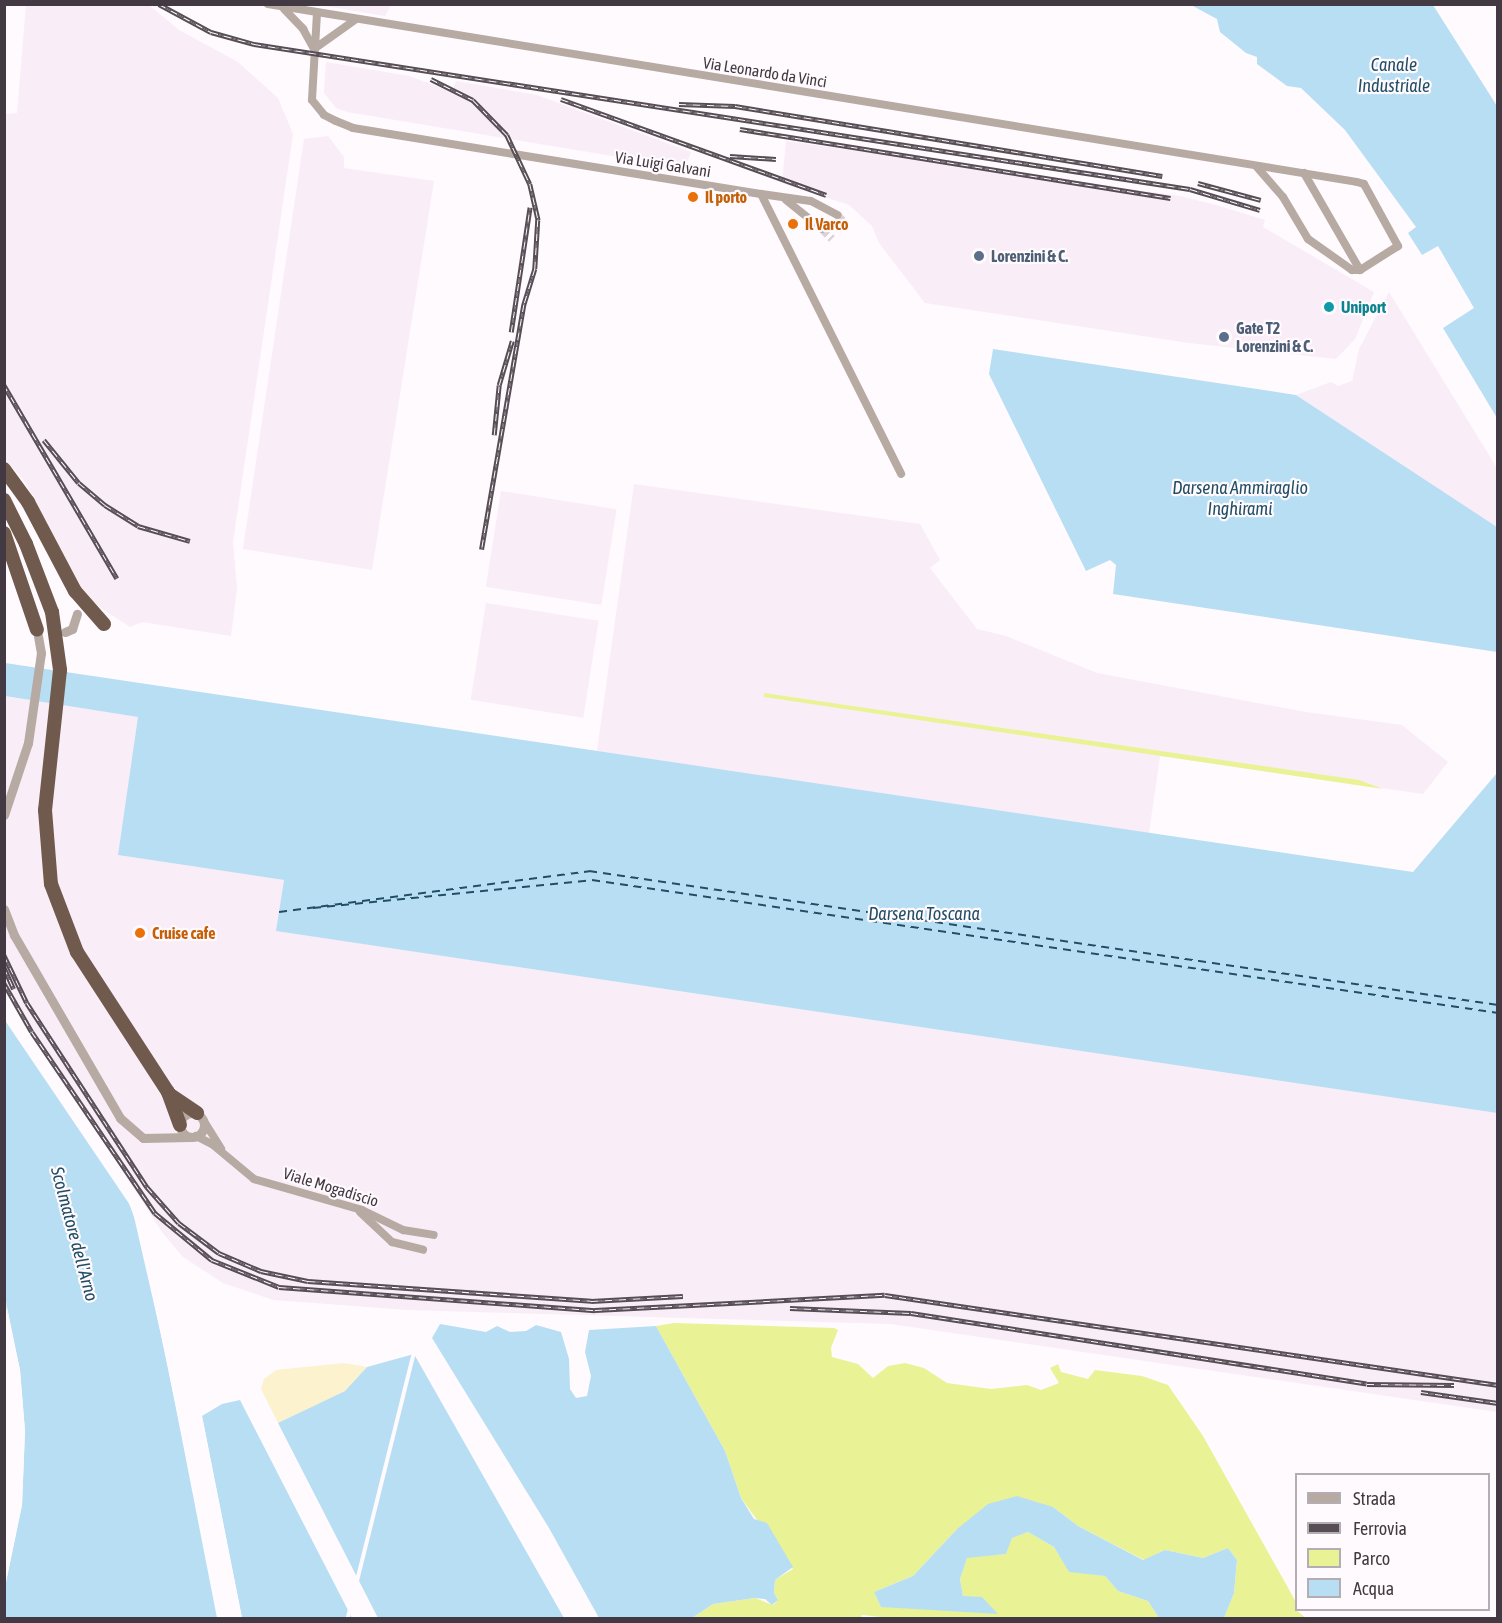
<!DOCTYPE html>
<style>
body{margin:0}
#map{position:relative;width:1502px;height:1623px;overflow:hidden;background:#fffafe;font-family:"Asap Condensed",sans-serif}
div>[style]{position:absolute}
.built>*{inset:0;background:#f9edf8;transform-origin:0 0}
.green>*{inset:0;background:#e9f396}
.sand>*{inset:0;background:#fcf2cd}
.water>*{inset:0;background:#b8def3}
.pier>*{inset:0;background:#fffafe;transform-origin:0 0}
.ferry>*{height:1.5px;margin-top:-0.75px;transform-origin:0;background:repeating-linear-gradient(90deg,#214e64 0 8px,transparent 0 14px)}
.minor-tunnel>*{height:8px;margin-top:-4px;transform-origin:0;background:repeating-linear-gradient(90deg,#d9d3d8 0 8px,transparent 0 12px)}
.minor>*{height:8px;margin:-4px;padding:0 4px;transform-origin:4px;border-radius:4px;background:#b6aaa3}
.tertiary>*{height:9px;margin:-4.5px;padding:0 4.5px;transform-origin:4.5px;border-radius:4.5px;background:#b6aaa3}
.tertiary>.ring{margin:-4.5px;padding:0;box-sizing:content-box;background:none;border:9px solid #b6aaa3;border-radius:50%}
.trunk>*{height:14px;margin:-7px;padding:0 7px;transform-origin:7px;border-radius:7px;background:#705a4d}
.rail>*{height:4.5px;margin-top:-2.25px;transform-origin:0;background:repeating-linear-gradient(90deg,#fffafe 0 7px,#564d55 0 14px);box-sizing:border-box;border-block:2px solid #564d55}
.trunk-bridge>*{height:14px;margin:-7px;padding:0 7px;transform-origin:7px;border-radius:7px;background:#705a4d}
.dots>*{width:16px;height:16px;translate:-50% -50%;box-sizing:border-box;border:3px solid #fffafe;border-radius:50%}
span{translate:-50% -50%;white-space:nowrap;text-align:center;line-height:1.15;-webkit-text-stroke:4.5px #fffafe;paint-order:stroke}
.street-label{font-size:16px;color:#433942}
.food-label{font-size:16px;color:#c56008;font-weight:700}
.left{translate:0 -50%;text-align:left}
.service-label{font-size:16px;color:#4e5e75;font-weight:700}
.culture-label{font-size:16px;color:#0d838f;font-weight:700}
.water-label{font-size:18px;color:#214e64;font-style:italic}
.frame{position:absolute;inset:0;border:6px solid #433942;pointer-events:none}
.legend{position:absolute;left:1295px;top:1473px;width:195px;height:138px;box-sizing:border-box;background:#fffafe;border:2px solid #b4adb3;margin:0;padding:8px 10px;list-style:none;font-size:18px;color:#433942}
.legend li{display:flex;align-items:center;gap:12px;height:30px}
.legend b{width:30px;border:2px solid #b4adb3}
</style>
<div id="map">
<div class="built">
<i style="clip-path:polygon(26px 5px,149px 5px,179px 30px,238px 62px,278px 98px,293px 134px,233px 542px,237px 588px,231px 636px,142px 622px,130px 627px,101px 608px,86px 596px,25px 482px,5px 459px,4px 114px,17px 113px)"></i>
<i style="clip-path:polygon(318px 5px,391px 5px,385px 16px)"></i>
<i style="clip-path:polygon(326px 62px,409px 76px,452px 92px,456px 81px,537px 95px,691px 152px,685px 168px,347px 112px,336px 108px,324px 93px)"></i>
<i style="clip-path:polygon(328px 136px,344px 157px,344px 168px,434px 181px,372px 570px,243px 549px,304px 139px)"></i>
<i style="clip-path:polygon(786px 141px,1180px 196px,1220px 206px,1265px 220px,1263px 227px,1374px 292px,1355px 339px,1336px 359px,1189px 343px,925px 303px,879px 243px,872px 226px,849px 205px,782px 183px)"></i>
<i style="clip-path:polygon(1389px 292px,1497px 468px,1497px 527px,1296px 395px,1331px 382px,1338px 386px,1352px 381px,1359px 349px)"></i>
<i style="clip-path:polygon(634px 484px,920px 524px,940px 560px,930px 568px,977px 629px,1006px 636px,1097px 673px,1306px 712px,1402px 725px,1448px 762px,1423px 794px,1160px 756px,1149px 833px,597px 751px)"></i>
<i style="left:501px;top:491px;width:117px;height:97px;rotate:9deg"></i>
<i style="left:486px;top:603px;width:114px;height:98px;rotate:9deg"></i>
<i style="clip-path:polygon(4px 696px,139px 717px,118px 855px,284px 880px,277px 931px,1497px 1113px,1497px 1412px,890px 1324px,407px 1310px,273px 1300px,223px 1283px,183px 1257px,162px 1232px,5px 989px)"></i>
</div>
<div class="green">
<i style="clip-path:polygon(764px 693px,1359px 780px,1383px 789px,764px 697px)"></i>
<i style="clip-path:polygon(674px 1323px,834px 1328px,838px 1330px,831px 1348px,832px 1357px,858px 1364px,873px 1378px,888px 1366px,905px 1363px,924px 1368px,947px 1383px,991px 1389px,1027px 1385px,1041px 1390px,1059px 1383px,1050px 1368px,1058px 1364px,1061px 1372px,1088px 1379px,1095px 1370px,1142px 1376px,1168px 1385px,1203px 1436px,1296px 1602px,1296px 1610px,1306px 1618px,1224px 1618px,1234px 1593px,1237px 1560px,1228px 1548px,1203px 1558px,1165px 1550px,1144px 1560px,1078px 1526px,1053px 1507px,957px 1529px,913px 1576px,874px 1592px,881px 1607px,963px 1596px,960px 1579px,967px 1557px,1006px 1554px,1011px 1538px,1028px 1532px,1054px 1547px,1069px 1571px,1105px 1576px,1118px 1591px,1148px 1601px,1159px 1618px,891px 1618px,862px 1615px,861px 1618px,692px 1618px,713px 1604px,755px 1598px,773px 1605px,778px 1600px,774px 1593px,775px 1580px,793px 1569px,741px 1498px,725px 1451px,656px 1326px)"></i>
</div>
<div class="sand">
<i style="clip-path:polygon(344px 1363px,367px 1367px,345px 1391px,278px 1423px,261px 1389px,264px 1379px,276px 1370px)"></i>
</div>
<div class="water">
<i style="clip-path:polygon(1191px 5px,1433px 5px,1497px 106px,1497px 418px,1443px 328px,1474px 308px,1438px 246px,1422px 255px,1408px 233px,1416px 227px,1345px 130px,1301px 88px,1287px 86px,1257px 64px,1257px 57px,1246px 53px,1220px 32px,1217px 19px)"></i>
<i style="clip-path:polygon(993px 349px,1296px 395px,1497px 527px,1497px 652px,1113px 594px,1116px 565px,1110px 560px,1086px 571px,989px 374px)"></i>
<i style="clip-path:polygon(5px 663px,1413px 872px,1497px 773px,1497px 1113px,276px 931px,284px 880px,118px 855px,138px 717px,5px 696px)"></i>
<i style="clip-path:polygon(4px 1019px,132px 1208px,165px 1352px,217px 1618px,5px 1618px,5px 1587px,22px 1505px,25px 1431px,20px 1370px,4px 1297px)"></i>
<i style="clip-path:polygon(440px 1324px,486px 1332px,497px 1326px,510px 1332px,526px 1331px,536px 1325px,561px 1332px,569px 1359px,570px 1389px,576px 1398px,587px 1396px,591px 1376px,585px 1352px,589px 1330px,656px 1326px,725px 1451px,741px 1498px,754px 1519px,767px 1523px,793px 1567px,775px 1580px,774px 1593px,778px 1600px,772px 1605px,765px 1599px,755px 1598px,713px 1604px,692px 1618px,599px 1618px,549px 1528px,432px 1338px)"></i>
<i style="clip-path:polygon(414px 1354px,564px 1618px,378px 1618px,278px 1423px,345px 1391px,367px 1367px)"></i>
<i style="clip-path:polygon(240px 1400px,352px 1618px,242px 1618px,202px 1416px,222px 1404px)"></i>
<i style="clip-path:polygon(1017px 1496px,1053px 1507px,1078px 1526px,1143px 1560px,1165px 1550px,1203px 1558px,1228px 1548px,1237px 1560px,1234px 1593px,1224px 1618px,1159px 1618px,1148px 1601px,1118px 1591px,1105px 1576px,1069px 1572px,1054px 1547px,1028px 1532px,1012px 1538px,1006px 1554px,967px 1558px,960px 1579px,963px 1596px,982px 1597px,998px 1614px,881px 1607px,874px 1592px,913px 1576px,957px 1529px,988px 1504px)"></i>
</div>
<div class="pier">
<i style="clip-path:polygon(129px 1197px,142px 1230px,168px 1351px,220px 1618px,139px 1230px,127px 1198px)"></i>
<i style="clip-path:polygon(5px 1297px,20px 1370px,25px 1431px,22px 1505px,5px 1587px,19px 1505px,22px 1431px,17px 1371px)"></i>
<i style="left:412px;top:1352px;width:4px;height:306px;rotate:14deg"></i>
<i style="clip-path:polygon(201px 1413px,202px 1416px,242px 1618px,239px 1618px)"></i>
</div>
<div class="ferry">
<i style="left:313px;top:908px;width:280px;rotate:-5.7deg"></i>
<i style="left:592px;top:880px;width:916px;rotate:8.35deg"></i>
<i style="left:279px;top:912px;width:313px;rotate:-7.5deg"></i>
<i style="left:589px;top:871px;width:919px;rotate:8.39deg"></i>
</div>
<div class="minor-tunnel">
<i style="left:837px;top:215px;width:11px;rotate:45deg"></i>
<i style="left:822px;top:229px;width:14px;rotate:45deg"></i>
</div>
<div class="minor">
<i style="left:268px;top:4px;width:1103px;rotate:9.28deg"></i>
<i style="left:1357px;top:182px;width:7px;rotate:16deg"></i>
<i style="left:1364px;top:184px;width:71px;rotate:61.3deg"></i>
<i style="left:1398px;top:246px;width:45px;rotate:147.7deg"></i>
<i style="left:1360px;top:270px;width:8px;rotate:180deg"></i>
<i style="left:1352px;top:270px;width:54px;rotate:-144.8deg"></i>
<i style="left:1308px;top:239px;width:49px;rotate:-120.8deg"></i>
<i style="left:1283px;top:197px;width:40px;rotate:-131deg"></i>
<i style="left:284px;top:9px;width:28px;rotate:46deg"></i>
<i style="left:303px;top:29px;width:23px;rotate:61deg"></i>
<i style="left:317px;top:13px;width:87px;rotate:93.3deg"></i>
<i style="left:312px;top:100px;width:19px;rotate:51deg"></i>
<i style="left:324px;top:115px;width:13px;rotate:27deg"></i>
<i style="left:336px;top:121px;width:18px;rotate:22deg"></i>
<i style="left:353px;top:128px;width:413px;rotate:9.2deg"></i>
<i style="left:761px;top:194px;width:313px;rotate:63.4deg"></i>
<i style="left:314px;top:49px;width:50px;rotate:-35.3deg"></i>
<i style="left:1304px;top:173px;width:112px;rotate:60deg"></i>
<i style="left:761px;top:194px;width:50px;rotate:8deg"></i>
<i style="left:811px;top:201px;width:30px;rotate:28deg"></i>
<i style="left:786px;top:200px;width:46px;rotate:38.9deg"></i>
<i style="left:202px;top:1118px;width:36px;rotate:58deg"></i>
<i style="left:196px;top:1136px;width:18px;rotate:27deg"></i>
<i style="left:212px;top:1144px;width:55px;rotate:39.8deg"></i>
<i style="left:254px;top:1179px;width:112px;rotate:16deg"></i>
<i style="left:362px;top:1210px;width:46px;rotate:26deg"></i>
<i style="left:403px;top:1230px;width:31px;rotate:9deg"></i>
<i style="left:360px;top:1212px;width:44px;rotate:43.2deg"></i>
<i style="left:392px;top:1242px;width:32px;rotate:14deg"></i>
</div>
<div class="tertiary">
<i style="left:65px;top:632px;width:8px;rotate:-23deg"></i>
<i style="left:72px;top:629px;width:16px;rotate:-72deg"></i>
<i style="left:4px;top:815px;width:76px;rotate:-71.6deg"></i>
<i style="left:28px;top:743px;width:91px;rotate:-81.8deg"></i>
<i style="left:41px;top:653px;width:23px;rotate:-100deg"></i>
<i style="left:4px;top:909px;width:28px;rotate:69deg"></i>
<i style="left:14px;top:935px;width:211px;rotate:59.9deg"></i>
<i style="left:120px;top:1118px;width:30px;rotate:41deg"></i>
<i style="left:143px;top:1138px;width:47px;rotate:-1.2deg"></i>
<i class="ring" style="left:180px;top:1113px;width:15px;height:15px"></i>
</div>
<div class="trunk">
<i style="left:4px;top:469px;width:41px;rotate:54deg"></i>
<i style="left:28px;top:502px;width:101px;rotate:62.2deg"></i>
<i style="left:75px;top:591px;width:44px;rotate:48.7deg"></i>
<i style="left:4px;top:500px;width:49px;rotate:63.4deg"></i>
<i style="left:4px;top:533px;width:102px;rotate:71.2deg"></i>
<i style="left:60px;top:670px;width:141px;rotate:96.1deg"></i>
<i style="left:45px;top:810px;width:74px;rotate:85.4deg"></i>
<i style="left:51px;top:884px;width:73px;rotate:69.1deg"></i>
<i style="left:77px;top:952px;width:167px;rotate:57deg"></i>
<i style="left:168px;top:1092px;width:35px;rotate:70deg"></i>
<i style="left:169px;top:1094px;width:34px;rotate:34deg"></i>
</div>
<div class="rail">
<i style="left:159px;top:4px;width:59px;rotate:28.3deg"></i>
<i style="left:211px;top:32px;width:45px;rotate:15.6deg"></i>
<i style="left:254px;top:44px;width:947px;rotate:8.81deg"></i>
<i style="left:1190px;top:189px;width:73px;rotate:16.7deg"></i>
<i style="left:431px;top:79px;width:47px;rotate:26.6deg"></i>
<i style="left:473px;top:100px;width:49px;rotate:45.8deg"></i>
<i style="left:507px;top:135px;width:54px;rotate:64.9deg"></i>
<i style="left:530px;top:184px;width:37px;rotate:77deg"></i>
<i style="left:538px;top:220px;width:49px;rotate:93.5deg"></i>
<i style="left:535px;top:269px;width:38px;rotate:107deg"></i>
<i style="left:524px;top:305px;width:248px;rotate:99.8deg"></i>
<i style="left:561px;top:99px;width:282px;rotate:19.9deg"></i>
<i style="left:679px;top:104px;width:56px;rotate:2deg"></i>
<i style="left:735px;top:106px;width:433px;rotate:9.3deg"></i>
<i style="left:740px;top:129px;width:436px;rotate:9.1deg"></i>
<i style="left:730px;top:156px;width:46px;rotate:3.7deg"></i>
<i style="left:1198px;top:183px;width:65px;rotate:15.1deg"></i>
<i style="left:511px;top:332px;width:126px;rotate:-81.4deg"></i>
<i style="left:4px;top:385px;width:224px;rotate:59.7deg"></i>
<i style="left:494px;top:435px;width:50px;rotate:-84.3deg"></i>
<i style="left:499px;top:385px;width:46px;rotate:-73.5deg"></i>
<i style="left:44px;top:440px;width:55px;rotate:50.9deg"></i>
<i style="left:79px;top:483px;width:34px;rotate:40deg"></i>
<i style="left:105px;top:505px;width:39px;rotate:32deg"></i>
<i style="left:138px;top:526px;width:54px;rotate:16.1deg"></i>
<i style="left:4px;top:955px;width:53px;rotate:64.4deg"></i>
<i style="left:27px;top:1003px;width:220px;rotate:56.9deg"></i>
<i style="left:147px;top:1187px;width:48px;rotate:48.4deg"></i>
<i style="left:179px;top:1223px;width:50px;rotate:36.9deg"></i>
<i style="left:219px;top:1253px;width:46px;rotate:23.2deg"></i>
<i style="left:261px;top:1271px;width:48px;rotate:12deg"></i>
<i style="left:308px;top:1281px;width:284px;rotate:4deg"></i>
<i style="left:591px;top:1301px;width:92px;rotate:-3.1deg"></i>
<i style="left:4px;top:967px;width:24px;rotate:66deg"></i>
<i style="left:4px;top:983px;width:56px;rotate:60.3deg"></i>
<i style="left:32px;top:1032px;width:219px;rotate:55.8deg"></i>
<i style="left:155px;top:1213px;width:74px;rotate:39.5deg"></i>
<i style="left:212px;top:1260px;width:72px;rotate:21.9deg"></i>
<i style="left:279px;top:1287px;width:317px;rotate:4.2deg"></i>
<i style="left:595px;top:1310px;width:290px;rotate:-3deg"></i>
<i style="left:885px;top:1295px;width:620px;rotate:8.35deg"></i>
<i style="left:790px;top:1308px;width:121px;rotate:2.4deg"></i>
<i style="left:911px;top:1313px;width:461px;rotate:8.8deg"></i>
<i style="left:1367px;top:1384px;width:87px;rotate:0.7deg"></i>
<i style="left:1421px;top:1392px;width:78px;rotate:8.1deg"></i>
</div>
<div class="trunk-bridge">
<i style="left:26px;top:544px;width:73px;rotate:69.1deg"></i>
<i style="left:52px;top:612px;width:59px;rotate:82.1deg"></i>
</div>
<div class="dots">
<i style="left:693px;top:197px;background:#e8710a"></i>
<i style="left:793px;top:224px;background:#e8710a"></i>
<i style="left:979px;top:256px;background:#5c6f8a"></i>
<i style="left:1329px;top:307px;background:#0f9aa8"></i>
<i style="left:1224px;top:337px;background:#5c6f8a"></i>
<i style="left:140px;top:933px;background:#e8710a"></i>
</div>
<div class="street-label">
<span style="left:765px;top:72px;rotate:9deg">Via Leonardo da Vinci</span>
<span style="left:663px;top:164px;rotate:9deg">Via Luigi Galvani</span>
<span style="left:331px;top:1187px;rotate:17deg">Viale Mogadiscio</span>
</div>
<div class="food-label">
<span class="left" style="left:705px;top:197px">Il porto</span>
<span class="left" style="left:805px;top:224px">Il Varco</span>
<span class="left" style="left:152px;top:933px">Cruise cafe</span>
</div>
<div class="service-label">
<span class="left" style="left:991px;top:256px">Lorenzini &amp; C.</span>
<span class="left" style="left:1236px;top:337px">Gate T2<br>Lorenzini &amp; C.</span>
</div>
<div class="culture-label">
<span class="left" style="left:1341px;top:307px">Uniport</span>
</div>
<div class="water-label">
<span style="left:1394px;top:76px">Canale<br>Industriale</span>
<span style="left:1240px;top:499px">Darsena Ammiraglio<br>Inghirami</span>
<span style="left:924px;top:914px">Darsena Toscana</span>
<span style="left:74px;top:1234px;rotate:75deg">Scolmatore dell'Arno</span>
</div>
<div class="frame"></div>
<ul class="legend">
<li><b style="height:8px;background:#b6aaa3"></b>Strada</li>
<li><b style="height:8px;background:#564d55"></b>Ferrovia</li>
<li><b style="height:16px;background:#e9f396"></b>Parco</li>
<li><b style="height:16px;background:#b8def3"></b>Acqua</li>
</ul>
</div>
